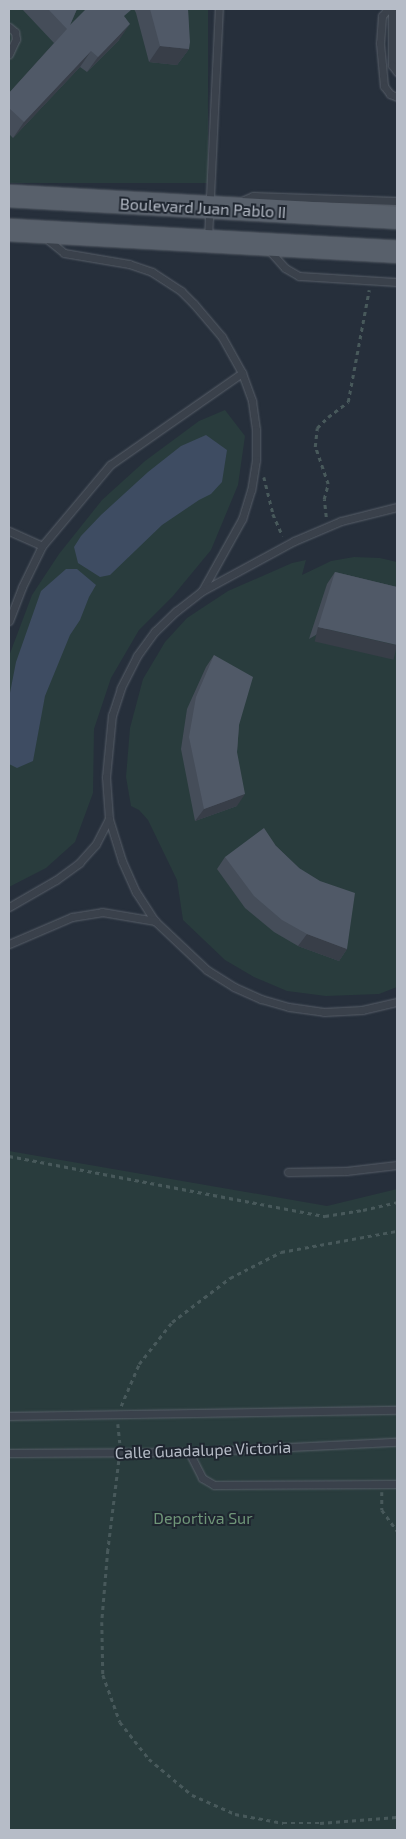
<!DOCTYPE html>
<style>
body{margin:0}
#map{position:relative;width:406px;height:1839px;overflow:hidden;background:#262f3b;font-family:"Exo 2",sans-serif}
div>[style]{position:absolute}
.green>*{inset:0;background:#293c3d;transform-origin:0 0}
.water>*{inset:0;background:#3e4c62}
.path>*{height:2.5px;margin-top:-1.25px;transform-origin:0;background:repeating-linear-gradient(90deg,#48595b 0 4px,transparent 0 8px)}
.roads{filter:drop-shadow(0 0 1px #585f69) drop-shadow(0 0 1px #585f69)}
.lane>*{height:7px;margin:-3.5px;padding:0 3.5px;transform-origin:3.5px;border-radius:3.5px;background:#3a414b}
.primary>*{height:22px;margin:-11px;padding:0 11px;transform-origin:11px;border-radius:11px;background:#58606b}
.wall>*{inset:0;background:#454d59}
.shaded-wall>*{inset:0;background:#383e48;transform-origin:0 0}
.building>*{inset:0;background:#505967}
span{translate:-50% -50%;white-space:nowrap;text-align:center;line-height:1.15;-webkit-text-stroke:4px #1f2630;paint-order:stroke}
.street-label{font-size:16px;color:#b6bcc7}
.park-label{font-size:16px;color:#6f9578}
.frame{position:absolute;inset:0;border:10px solid #b6bcc7;pointer-events:none}
</style>
<div id="map">
<div class="green">
<i style="left:9px;top:9px;width:199px;height:174px"></i>
<i style="clip-path:polygon(225px 410px,245px 436px,238px 485px,211px 550px,173px 596px,139px 630px,111px 678px,94px 729px,93px 793px,75px 842px,46px 868px,9px 887px,9px 656px,32px 595px,59px 554px,102px 500px,145px 461px,199px 421px)"></i>
<i style="clip-path:polygon(354px 557px,380px 558px,397px 562px,397px 987px,379px 994px,326px 996px,287px 991px,254px 977px,225px 960px,183px 920px,177px 880px,148px 820px,139px 810px,131px 806px,126px 777px,130px 728px,143px 679px,165px 642px,187px 618px,228px 591px,292px 563px,306px 560px,302px 575px,331px 561px)"></i>
<i style="clip-path:polygon(9px 1151px,327px 1206px,397px 1189px,397px 1830px,9px 1830px)"></i>
</div>
<div class="water">
<i style="clip-path:polygon(206px 435px,227px 450px,222px 482px,211px 494px,199px 500px,162px 525px,110px 575px,100px 577px,78px 563px,74px 547px,81px 536px,101px 515px,148px 472px,181px 446px)"></i>
<i style="clip-path:polygon(66px 569px,77px 569px,96px 585px,89px 597px,80px 620px,70px 635px,45px 696px,33px 761px,17px 768px,9px 764px,9px 698px,16px 662px,41px 591px)"></i>
</div>
<div class="path">
<i style="left:264px;top:477px;width:38px;rotate:76deg"></i>
<i style="left:273px;top:514px;width:24px;rotate:66deg"></i>
<i style="left:326px;top:517px;width:18px;rotate:-96deg"></i>
<i style="left:324px;top:499px;width:16px;rotate:-75deg"></i>
<i style="left:328px;top:484px;width:39px;rotate:-109deg"></i>
<i style="left:315px;top:447px;width:19px;rotate:-84deg"></i>
<i style="left:317px;top:428px;width:16px;rotate:-45deg"></i>
<i style="left:328px;top:417px;width:25px;rotate:-37deg"></i>
<i style="left:348px;top:402px;width:114px;rotate:-79.4deg"></i>
<i style="left:9px;top:1156px;width:322px;rotate:10.8deg"></i>
<i style="left:325px;top:1216px;width:38px;rotate:-9deg"></i>
<i style="left:363px;top:1210px;width:35px;rotate:-13deg"></i>
<i style="left:121px;top:1406px;width:46px;rotate:-66.8deg"></i>
<i style="left:139px;top:1364px;width:53px;rotate:-51.8deg"></i>
<i style="left:172px;top:1322px;width:73px;rotate:-37.2deg"></i>
<i style="left:230px;top:1278px;width:57px;rotate:-27deg"></i>
<i style="left:281px;top:1252px;width:118px;rotate:-10.3deg"></i>
<i style="left:118px;top:1424px;width:19px;rotate:84deg"></i>
<i style="left:119px;top:1461px;width:90px;rotate:97deg"></i>
<i style="left:108px;top:1550px;width:72px;rotate:94.8deg"></i>
<i style="left:102px;top:1622px;width:53px;rotate:88.9deg"></i>
<i style="left:103px;top:1675px;width:50px;rotate:70.1deg"></i>
<i style="left:120px;top:1722px;width:47px;rotate:51.9deg"></i>
<i style="left:149px;top:1759px;width:56px;rotate:39.9deg"></i>
<i style="left:192px;top:1795px;width:47px;rotate:23.8deg"></i>
<i style="left:235px;top:1814px;width:49px;rotate:10.6deg"></i>
<i style="left:283px;top:1823px;width:37px"></i>
<i style="left:320px;top:1823px;width:77px;rotate:-4.5deg"></i>
<i style="left:382px;top:1492px;width:18px;rotate:90deg"></i>
<i style="left:382px;top:1510px;width:26px;rotate:54deg"></i>
</div>
<div class="roads">
<div class="lane">
<i style="left:388px;top:9px;width:9px;rotate:131deg"></i>
<i style="left:382px;top:16px;width:27px;rotate:94deg"></i>
<i style="left:380px;top:43px;width:43px;rotate:84.7deg"></i>
<i style="left:384px;top:86px;width:10px;rotate:53deg"></i>
<i style="left:390px;top:94px;width:8px;rotate:23deg"></i>
<i style="left:392px;top:9px;width:56px;rotate:90deg"></i>
<i style="left:392px;top:65px;width:9px;rotate:54deg"></i>
<i style="left:9px;top:27px;width:8px;rotate:40deg"></i>
<i style="left:15px;top:32px;width:7px;rotate:82deg"></i>
<i style="left:16px;top:39px;width:17px;rotate:115deg"></i>
<i style="left:237px;top:203px;width:17px;rotate:-24deg"></i>
<i style="left:253px;top:196px;width:144px;rotate:2deg"></i>
<i style="left:47px;top:239px;width:22px;rotate:39deg"></i>
<i style="left:64px;top:253px;width:66px;rotate:9.6deg"></i>
<i style="left:129px;top:264px;width:24px;rotate:19deg"></i>
<i style="left:152px;top:272px;width:35px;rotate:33deg"></i>
<i style="left:181px;top:291px;width:18px;rotate:45deg"></i>
<i style="left:194px;top:304px;width:43px;rotate:49.7deg"></i>
<i style="left:222px;top:337px;width:41px;rotate:60.9deg"></i>
<i style="left:242px;top:373px;width:30px;rotate:70deg"></i>
<i style="left:252px;top:401px;width:29px;rotate:82deg"></i>
<i style="left:256px;top:430px;width:30px;rotate:90deg"></i>
<i style="left:256px;top:460px;width:30px;rotate:99deg"></i>
<i style="left:251px;top:490px;width:30px;rotate:107deg"></i>
<i style="left:242px;top:519px;width:80px;rotate:119.1deg"></i>
<i style="left:208px;top:239px;width:230px;rotate:-87.3deg"></i>
<i style="left:268px;top:249px;width:25px;rotate:48deg"></i>
<i style="left:285px;top:268px;width:16px;rotate:30deg"></i>
<i style="left:299px;top:276px;width:98px;rotate:3.5deg"></i>
<i style="left:397px;top:507px;width:58px;rotate:166deg"></i>
<i style="left:341px;top:521px;width:51px;rotate:156.9deg"></i>
<i style="left:294px;top:541px;width:105px;rotate:151.5deg"></i>
<i style="left:202px;top:591px;width:33px;rotate:142deg"></i>
<i style="left:176px;top:611px;width:29px;rotate:136deg"></i>
<i style="left:155px;top:631px;width:31px;rotate:126deg"></i>
<i style="left:137px;top:656px;width:36px;rotate:117deg"></i>
<i style="left:121px;top:688px;width:28px;rotate:108deg"></i>
<i style="left:112px;top:715px;width:62px;rotate:95.5deg"></i>
<i style="left:106px;top:777px;width:42px;rotate:85.9deg"></i>
<i style="left:109px;top:819px;width:44px;rotate:72.8deg"></i>
<i style="left:122px;top:861px;width:34px;rotate:66deg"></i>
<i style="left:136px;top:892px;width:35px;rotate:57deg"></i>
<i style="left:155px;top:921px;width:71px;rotate:43.3deg"></i>
<i style="left:207px;top:970px;width:32px;rotate:32deg"></i>
<i style="left:234px;top:987px;width:30px;rotate:24deg"></i>
<i style="left:261px;top:999px;width:29px;rotate:16deg"></i>
<i style="left:289px;top:1007px;width:35px;rotate:8deg"></i>
<i style="left:324px;top:1012px;width:38px;rotate:-3deg"></i>
<i style="left:362px;top:1010px;width:36px;rotate:-13deg"></i>
<i style="left:9px;top:531px;width:36px;rotate:24deg"></i>
<i style="left:9px;top:621px;width:36px;rotate:-69deg"></i>
<i style="left:22px;top:587px;width:46px;rotate:-64deg"></i>
<i style="left:42px;top:546px;width:106px;rotate:-50deg"></i>
<i style="left:110px;top:465px;width:161px;rotate:-34.9deg"></i>
<i style="left:9px;top:907px;width:54px;rotate:-29.9deg"></i>
<i style="left:56px;top:880px;width:29px;rotate:-36deg"></i>
<i style="left:79px;top:863px;width:25px;rotate:-48deg"></i>
<i style="left:96px;top:844px;width:28px;rotate:-63deg"></i>
<i style="left:9px;top:944px;width:69px;rotate:-23.2deg"></i>
<i style="left:72px;top:917px;width:30px;rotate:-9deg"></i>
<i style="left:102px;top:912px;width:54px;rotate:9.6deg"></i>
<i style="left:288px;top:1172px;width:58px;rotate:-1deg"></i>
<i style="left:346px;top:1171px;width:51px;rotate:-6.7deg"></i>
<i style="left:9px;top:1416px;width:388px;rotate:-0.9deg"></i>
<i style="left:189px;top:1452px;width:29px;rotate:63deg"></i>
<i style="left:202px;top:1478px;width:14px;rotate:30deg"></i>
<i style="left:214px;top:1485px;width:183px;rotate:-0.3deg"></i>
<i style="left:9px;top:1453px;width:180px;rotate:-0.3deg"></i>
<i style="left:189px;top:1452px;width:208px;rotate:-2.8deg"></i>
</div>
<div class="primary">
<i style="left:9px;top:196px;width:389px;rotate:3.2deg"></i>
<i style="left:9px;top:230px;width:389px;rotate:3.2deg"></i>
</div>
</div>
<div class="wall">
<i style="clip-path:polygon(22px 9px,77px 9px,70px 25px,126px 18px,119px 40px,87px 72px,80px 67px,13px 138px,9px 134px,9px 93px,54px 43px)"></i>
<i style="clip-path:polygon(134px 9px,188px 9px,189px 49px,177px 65px,149px 62px,136px 13px)"></i>
<i style="clip-path:polygon(335px 572px,397px 587px,309px 639px,327px 584px)"></i>
<i style="clip-path:polygon(214px 655px,239px 725px,237px 752px,237px 806px,195px 821px,181px 749px,187px 709px,206px 667px)"></i>
<i style="clip-path:polygon(276px 846px,299px 868px,347px 949px,339px 961px,298px 946px,274px 932px,245px 908px,217px 869px,225px 857px)"></i>
</div>
<div class="shaded-wall">
<i style="clip-path:polygon(130px 24px,119px 40px,87px 72px,98px 57px)"></i>
<i style="clip-path:polygon(160px 46px,189px 49px,177px 65px,149px 62px)"></i>
<i style="clip-path:polygon(91px 51px,80px 67px,13px 138px,24px 122px)"></i>
<i style="left:318px;top:627px;width:81px;height:15px;rotate:13deg"></i>
<i style="clip-path:polygon(245px 794px,237px 806px,195px 821px,204px 809px)"></i>
<i style="clip-path:polygon(307px 934px,347px 949px,339px 961px,298px 946px)"></i>
</div>
<div class="building">
<i style="clip-path:polygon(48px 9px,77px 9px,70px 25px,86px 9px,129px 9px,131px 10px,124px 16px,130px 24px,98px 57px,91px 51px,24px 122px,9px 108px,9px 93px,67px 29px)"></i>
<i style="clip-path:polygon(150px 9px,188px 9px,190px 42px,189px 49px,160px 46px)"></i>
<i style="clip-path:polygon(335px 572px,397px 587px,397px 645px,318px 627px)"></i>
<i style="clip-path:polygon(214px 655px,253px 677px,239px 725px,237px 752px,245px 794px,204px 809px,189px 737px,196px 697px)"></i>
<i style="clip-path:polygon(264px 828px,276px 846px,299px 868px,320px 881px,355px 893px,347px 949px,307px 934px,282px 920px,254px 896px,225px 857px)"></i>
</div>
<div class="street-label">
<span style="left:203px;top:208px;rotate:3deg">Boulevard Juan Pablo II</span>
<span style="left:203px;top:1450px;rotate:-2deg">Calle Guadalupe Victoria</span>
</div>
<div class="park-label">
<span style="left:203px;top:1518px">Deportiva Sur</span>
</div>
<div class="frame"></div>
</div>
